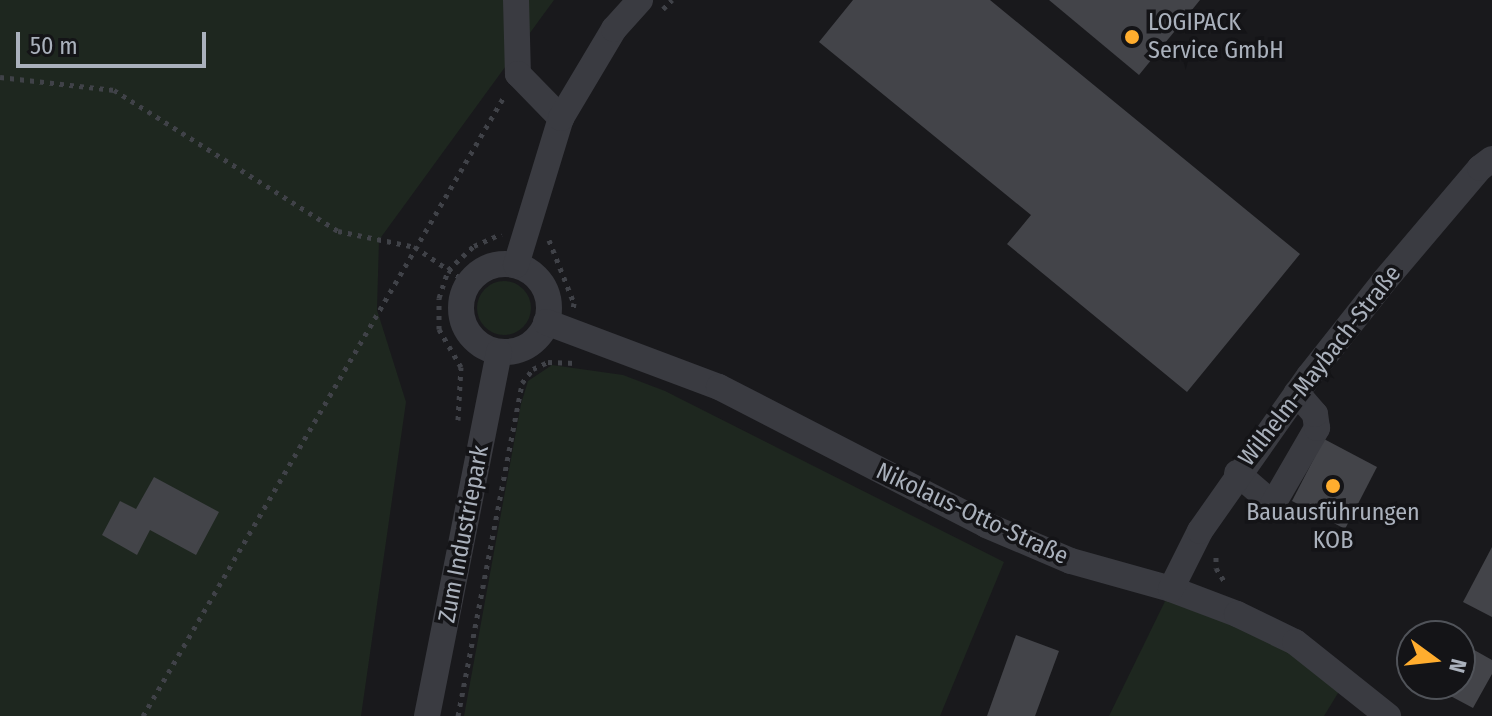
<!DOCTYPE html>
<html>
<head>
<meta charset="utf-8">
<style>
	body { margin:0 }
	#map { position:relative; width:1492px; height:716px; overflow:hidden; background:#19191c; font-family:"Fira Sans Condensed",sans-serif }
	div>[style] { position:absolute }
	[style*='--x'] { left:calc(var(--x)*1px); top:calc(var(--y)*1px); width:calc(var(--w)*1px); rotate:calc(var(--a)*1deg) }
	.green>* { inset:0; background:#1e271f }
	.round { border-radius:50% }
	.building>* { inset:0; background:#434449 }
	.path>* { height:5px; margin-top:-2.5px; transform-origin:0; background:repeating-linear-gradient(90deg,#404248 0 4px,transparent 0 10px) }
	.minor>* { height:26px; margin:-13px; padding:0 13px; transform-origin:13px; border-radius:13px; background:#3a3b41 }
	.minor>.ring { margin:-13px; padding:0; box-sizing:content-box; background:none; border:26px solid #3a3b41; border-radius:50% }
	.dots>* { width:22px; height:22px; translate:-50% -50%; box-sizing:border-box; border:4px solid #141417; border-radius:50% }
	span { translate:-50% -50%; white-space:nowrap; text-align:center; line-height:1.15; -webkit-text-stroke:7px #141417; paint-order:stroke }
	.poi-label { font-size:24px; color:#aab1bc }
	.left { translate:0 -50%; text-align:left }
	.street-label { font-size:24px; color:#aab1bc }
	.north { position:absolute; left:1396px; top:620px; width:80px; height:80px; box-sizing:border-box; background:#141417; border:2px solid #505359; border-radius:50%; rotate:105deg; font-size:22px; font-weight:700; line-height:32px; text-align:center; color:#aab1bc }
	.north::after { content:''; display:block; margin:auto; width:28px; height:36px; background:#ffad2e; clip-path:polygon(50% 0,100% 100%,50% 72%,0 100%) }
	.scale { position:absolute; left:16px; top:32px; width:190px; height:36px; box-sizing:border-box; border:4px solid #aab1bc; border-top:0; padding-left:10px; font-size:24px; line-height:28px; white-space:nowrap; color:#aab1bc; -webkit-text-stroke:6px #141417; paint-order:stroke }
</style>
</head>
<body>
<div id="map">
	<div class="green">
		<div style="clip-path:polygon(0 0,554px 0,379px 240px,377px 310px,406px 402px,361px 716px,0 716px)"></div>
		<div class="round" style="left:477px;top:281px;width:54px;height:54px"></div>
		<div style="clip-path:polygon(552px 365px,623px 375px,665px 391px,1004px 562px,940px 716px,464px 716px,521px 404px,528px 381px)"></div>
		<div style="clip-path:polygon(1171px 589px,1346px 680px,1324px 716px,1109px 716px)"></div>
	</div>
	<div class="building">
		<div style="clip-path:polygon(853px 0,990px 0,1300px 254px,1187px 392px,1007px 244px,1031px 215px,819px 42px)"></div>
		<div style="clip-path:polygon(1049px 0,1200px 0,1139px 75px)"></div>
		<div style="clip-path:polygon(1324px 439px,1377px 467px,1345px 529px,1292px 501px)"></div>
		<div style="clip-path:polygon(154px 477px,219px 512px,196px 555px,150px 530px,137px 555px,102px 535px,120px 501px,136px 509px)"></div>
		<div style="clip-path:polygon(1492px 547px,1492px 617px,1463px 602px)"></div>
		<div style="clip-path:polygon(1016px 635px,1059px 651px,1035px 716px,987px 716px)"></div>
		<div style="clip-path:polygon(1460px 642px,1492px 660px,1492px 674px,1473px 708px,1428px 684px,1460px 684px)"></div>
	</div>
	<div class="path">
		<div style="--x:663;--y:9;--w:13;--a:-45"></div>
		<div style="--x:0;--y:77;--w:115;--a:6.5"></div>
		<div style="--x:114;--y:90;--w:265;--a:32.2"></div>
		<div style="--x:338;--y:231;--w:79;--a:11.7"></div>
		<div style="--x:415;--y:247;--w:64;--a:34.2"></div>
		<div style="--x:549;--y:240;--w:68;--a:68.4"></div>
		<div style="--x:574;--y:303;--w:6;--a:99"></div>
		<div style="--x:458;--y:420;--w:53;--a:-86.8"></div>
		<div style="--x:461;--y:367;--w:44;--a:-120.1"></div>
		<div style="--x:439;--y:329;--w:31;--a:-90"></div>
		<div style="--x:439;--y:298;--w:29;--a:-72"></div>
		<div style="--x:448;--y:270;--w:35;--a:-43"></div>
		<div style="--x:474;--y:246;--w:30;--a:-24"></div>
		<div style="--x:1216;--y:557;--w:11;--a:90"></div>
		<div style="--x:1216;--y:568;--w:15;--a:58"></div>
		<div style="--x:143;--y:716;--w:719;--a:-59.76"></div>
		<div style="--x:458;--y:716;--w:339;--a:-79.1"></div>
		<div style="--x:522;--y:383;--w:18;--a:-52"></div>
		<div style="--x:533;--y:369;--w:17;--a:-25"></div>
		<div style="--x:548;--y:362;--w:29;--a:2"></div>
	</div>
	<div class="minor">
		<div style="--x:516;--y:0;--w:74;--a:88.5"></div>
		<div style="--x:518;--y:74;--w:62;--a:45.7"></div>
		<div class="ring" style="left:461px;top:264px;width:62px;height:62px"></div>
		<div style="--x:516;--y:265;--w:154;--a:-73"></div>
		<div style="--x:561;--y:118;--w:104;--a:-59.2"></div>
		<div style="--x:614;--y:29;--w:39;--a:-48"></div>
		<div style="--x:546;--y:322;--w:185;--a:20.6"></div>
		<div style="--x:719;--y:387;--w:301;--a:27.3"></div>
		<div style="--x:986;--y:525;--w:92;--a:23"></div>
		<div style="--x:1071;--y:561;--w:104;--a:15.6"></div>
		<div style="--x:1171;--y:589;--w:71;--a:20.7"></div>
		<div style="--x:1237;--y:614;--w:64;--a:25.8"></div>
		<div style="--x:1295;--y:642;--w:119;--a:38.5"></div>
		<div style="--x:1237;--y:473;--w:48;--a:40.7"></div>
		<div style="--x:1273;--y:504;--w:88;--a:-59.9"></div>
		<div style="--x:1317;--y:428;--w:14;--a:-98"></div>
		<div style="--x:1315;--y:414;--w:28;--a:-131"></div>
		<div style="--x:1171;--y:589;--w:65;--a:-63.4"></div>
		<div style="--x:1200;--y:531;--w:189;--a:-54.9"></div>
		<div style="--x:1309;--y:376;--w:122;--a:-51.6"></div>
		<div style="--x:1385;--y:280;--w:147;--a:-49.7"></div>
		<div style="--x:1480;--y:168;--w:15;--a:-37"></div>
		<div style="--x:427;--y:716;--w:371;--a:-78.8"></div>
	</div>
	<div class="dots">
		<div style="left:1132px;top:37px;background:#ffad2e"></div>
		<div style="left:1333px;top:486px;background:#ffad2e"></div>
	</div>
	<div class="poi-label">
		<span class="left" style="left:1148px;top:37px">LOGIPACK<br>Service GmbH</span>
		<span style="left:1333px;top:527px">Bauausführungen<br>KOB</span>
	</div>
	<div class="street-label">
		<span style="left:1320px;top:366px;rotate:-52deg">Wilhelm-Maybach-Straße</span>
		<span style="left:972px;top:514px;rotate:25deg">Nikolaus-Otto-Straße</span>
		<span style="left:464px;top:534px;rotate:-79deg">Zum Industriepark</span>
	</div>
	<div class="north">N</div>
	<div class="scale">50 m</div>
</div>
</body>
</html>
